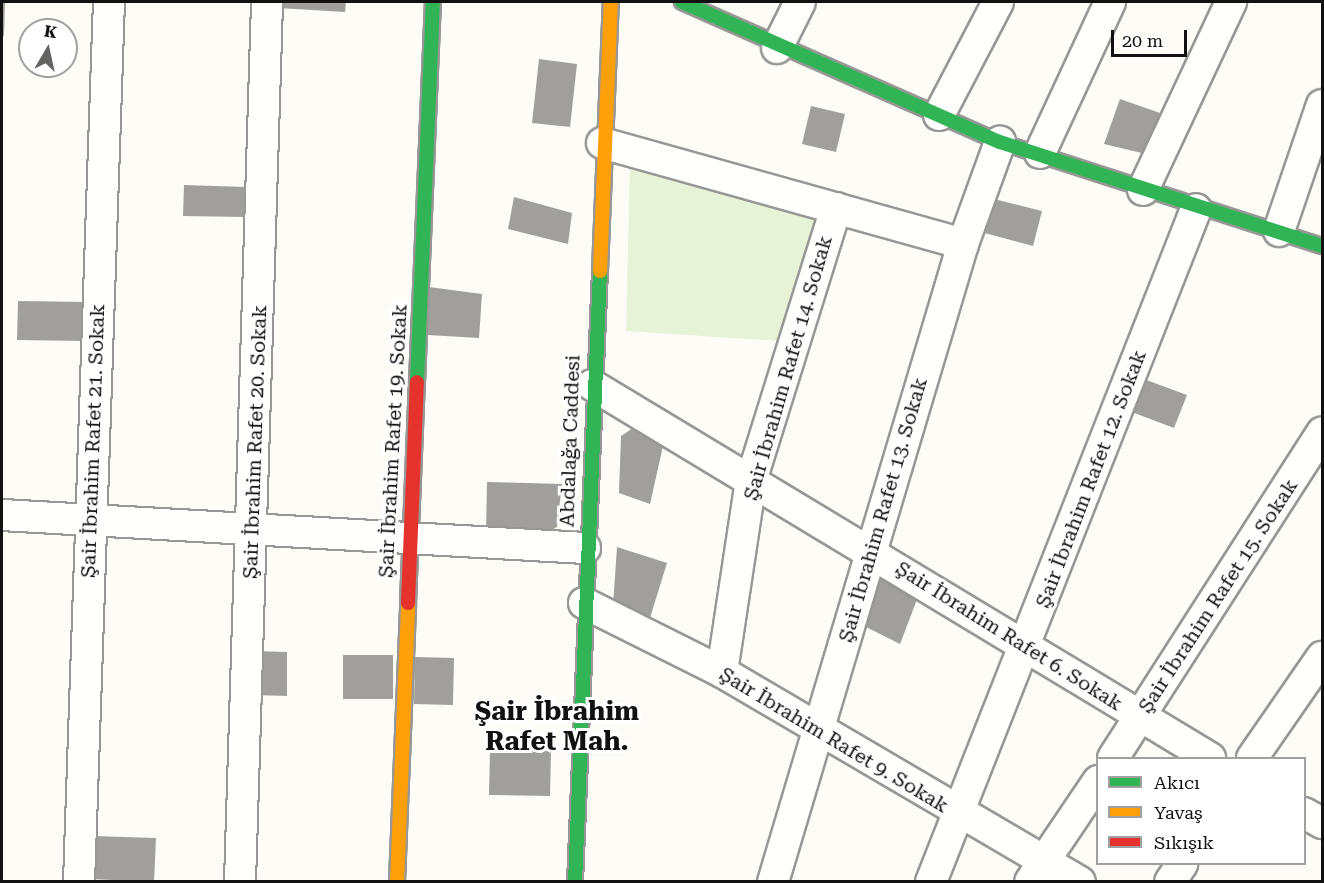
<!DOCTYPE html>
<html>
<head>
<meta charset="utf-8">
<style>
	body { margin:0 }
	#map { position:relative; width:1324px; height:883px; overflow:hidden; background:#fdfcf7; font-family:"Roboto Serif",serif }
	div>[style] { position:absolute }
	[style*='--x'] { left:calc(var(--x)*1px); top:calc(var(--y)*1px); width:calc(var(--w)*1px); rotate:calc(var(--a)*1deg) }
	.green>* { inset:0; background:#e7f3d7 }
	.building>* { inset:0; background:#a19f9c }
	.roads { filter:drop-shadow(2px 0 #979795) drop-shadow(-2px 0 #979795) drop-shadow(0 2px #979795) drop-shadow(0 -2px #979795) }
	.street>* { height:30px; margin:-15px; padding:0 15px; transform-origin:15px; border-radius:15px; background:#fffffe }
	.fast>* { height:14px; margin:-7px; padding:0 7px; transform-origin:7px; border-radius:7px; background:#30b455 }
	.slow>* { height:14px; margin:-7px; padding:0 7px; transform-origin:7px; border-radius:7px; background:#ff9f0a }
	.jam>* { height:14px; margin:-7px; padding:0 7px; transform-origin:7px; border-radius:7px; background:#e5322d }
	span { translate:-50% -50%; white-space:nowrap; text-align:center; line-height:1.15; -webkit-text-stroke:6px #fff; paint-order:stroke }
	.street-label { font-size:20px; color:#111 }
	.district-label { font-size:26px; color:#111; font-weight:700 }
	.frame { position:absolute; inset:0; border:3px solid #111; pointer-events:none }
	.legend { position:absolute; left:1096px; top:757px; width:210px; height:108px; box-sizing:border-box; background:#fff; border:2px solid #a0a0a0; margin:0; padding:8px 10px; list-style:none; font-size:18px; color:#111 }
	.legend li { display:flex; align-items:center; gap:12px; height:30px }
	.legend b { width:30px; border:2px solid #a0a0a0 }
	.north { position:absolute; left:18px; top:18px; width:60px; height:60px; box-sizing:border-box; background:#fff; border:2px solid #a0a0a0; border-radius:50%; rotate:9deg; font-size:16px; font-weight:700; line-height:24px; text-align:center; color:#111 }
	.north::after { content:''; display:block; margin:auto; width:21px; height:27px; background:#646362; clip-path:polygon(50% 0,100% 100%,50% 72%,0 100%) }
	.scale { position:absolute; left:1111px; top:30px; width:76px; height:27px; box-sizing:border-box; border:3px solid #111; border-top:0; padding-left:8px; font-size:18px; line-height:21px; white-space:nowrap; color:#111; -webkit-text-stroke:4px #fff; paint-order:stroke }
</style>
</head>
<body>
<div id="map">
	<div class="green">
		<div style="clip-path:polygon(630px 167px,820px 215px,780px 341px,626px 331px)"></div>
	</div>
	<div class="building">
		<div style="clip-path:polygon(2px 2px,5px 2px,4px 36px,2px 36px)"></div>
		<div style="clip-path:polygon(279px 2px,346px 2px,345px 12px,278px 8px)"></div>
		<div style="clip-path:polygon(539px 59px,577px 64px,570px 127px,532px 123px)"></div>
		<div style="clip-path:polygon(1120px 99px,1163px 114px,1146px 154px,1104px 144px)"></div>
		<div style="clip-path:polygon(811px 106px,845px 114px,836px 152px,802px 144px)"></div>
		<div style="clip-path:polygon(184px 185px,246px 187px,245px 217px,183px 216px)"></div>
		<div style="clip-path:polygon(514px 197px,572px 213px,568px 244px,508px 229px)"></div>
		<div style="clip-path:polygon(990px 198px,1042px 211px,1033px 246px,981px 232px)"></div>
		<div style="clip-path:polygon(429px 287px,482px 294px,479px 338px,428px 335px)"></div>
		<div style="clip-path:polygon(18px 301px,88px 302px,87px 341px,17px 340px)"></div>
		<div style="clip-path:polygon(1141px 378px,1187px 395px,1174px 428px,1129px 411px)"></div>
		<div style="clip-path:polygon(633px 428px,663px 446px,650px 504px,619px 493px,621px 436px)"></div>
		<div style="clip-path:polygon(487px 482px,562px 484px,557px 527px,543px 535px,486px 533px)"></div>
		<div style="clip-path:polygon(617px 547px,667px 563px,649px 621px,613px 606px)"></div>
		<div style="clip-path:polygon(875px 577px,918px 597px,900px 644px,860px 624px)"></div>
		<div style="clip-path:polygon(254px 651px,287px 652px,287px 696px,254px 695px)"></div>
		<div style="clip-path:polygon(343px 655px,393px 655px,393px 699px,343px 699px)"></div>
		<div style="clip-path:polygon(415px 657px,454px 658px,453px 705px,414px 704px)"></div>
		<div style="clip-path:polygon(490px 749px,551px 751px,550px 796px,489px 795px)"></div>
		<div style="clip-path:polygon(93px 836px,156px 838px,154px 882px,91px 879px)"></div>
	</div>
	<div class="roads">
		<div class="street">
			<div style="--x:777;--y:48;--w:51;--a:-63.4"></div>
			<div style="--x:939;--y:115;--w:127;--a:-62.4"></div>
			<div style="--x:602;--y:143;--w:375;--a:15.6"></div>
			<div style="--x:1040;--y:153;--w:166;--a:-65.1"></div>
			<div style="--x:1143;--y:190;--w:208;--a:-64.9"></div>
			<div style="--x:1279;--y:231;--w:133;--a:-71.2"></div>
			<div style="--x:592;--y:385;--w:722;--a:31.11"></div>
			<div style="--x:2;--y:515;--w:584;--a:3.24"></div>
			<div style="--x:584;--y:603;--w:154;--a:26.6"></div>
			<div style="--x:722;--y:672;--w:415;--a:30.4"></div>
			<div style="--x:722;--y:672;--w:193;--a:-81.4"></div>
			<div style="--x:751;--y:481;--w:286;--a:-72.7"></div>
			<div style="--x:1113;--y:758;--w:387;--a:-57.3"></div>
			<div style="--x:1252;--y:758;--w:123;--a:-55.3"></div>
			<div style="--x:1304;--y:813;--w:21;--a:29"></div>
			<div style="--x:79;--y:882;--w:881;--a:-88.05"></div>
			<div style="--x:240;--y:882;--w:880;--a:-88.24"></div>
			<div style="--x:773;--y:882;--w:666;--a:-73.42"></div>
			<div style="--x:963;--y:244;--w:109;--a:-70.1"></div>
			<div style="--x:931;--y:882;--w:723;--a:-68.51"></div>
			<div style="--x:1030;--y:882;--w:122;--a:-56"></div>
			<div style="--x:1170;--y:882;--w:22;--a:-56"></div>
		</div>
		<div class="fast">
			<div style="--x:682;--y:2;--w:347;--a:23.8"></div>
			<div style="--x:1000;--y:142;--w:338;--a:17.9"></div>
			<div style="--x:417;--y:382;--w:380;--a:-87.6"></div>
			<div style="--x:575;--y:882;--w:612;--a:-87.66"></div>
		</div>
		<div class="slow">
			<div style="--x:600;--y:271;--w:269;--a:-87.7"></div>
			<div style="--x:397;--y:882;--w:279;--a:-87.7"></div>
		</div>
		<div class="jam">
			<div style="--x:408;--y:603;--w:221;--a:-87.7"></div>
		</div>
	</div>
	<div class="street-label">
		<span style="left:788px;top:368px;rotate:-74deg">Şair İbrahim Rafet 14. Sokak</span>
		<span style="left:93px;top:441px;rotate:-88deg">Şair İbrahim Rafet 21. Sokak</span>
		<span style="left:393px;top:441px;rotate:-87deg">Şair İbrahim Rafet 19. Sokak</span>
		<span style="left:570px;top:441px;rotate:-88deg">Abdalağa Caddesi</span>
		<span style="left:255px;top:442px;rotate:-88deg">Şair İbrahim Rafet 20. Sokak</span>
		<span style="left:1091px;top:479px;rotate:-69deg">Şair İbrahim Rafet 12. Sokak</span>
		<span style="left:883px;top:510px;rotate:-74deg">Şair İbrahim Rafet 13. Sokak</span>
		<span style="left:1218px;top:596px;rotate:-57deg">Şair İbrahim Rafet 15. Sokak</span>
		<span style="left:1009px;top:636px;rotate:32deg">Şair İbrahim Rafet 6. Sokak</span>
		<span style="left:834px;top:740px;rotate:31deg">Şair İbrahim Rafet 9. Sokak</span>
	</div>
	<div class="district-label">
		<span style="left:557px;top:727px">Şair İbrahim<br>Rafet Mah.</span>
	</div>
	<div class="frame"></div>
	<ul class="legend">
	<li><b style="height:8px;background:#30b455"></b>Akıcı</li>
	<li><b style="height:8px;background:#ff9f0a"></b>Yavaş</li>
	<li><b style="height:8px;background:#e5322d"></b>Sıkışık</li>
	</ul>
	<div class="north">K</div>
	<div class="scale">20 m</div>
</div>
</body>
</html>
